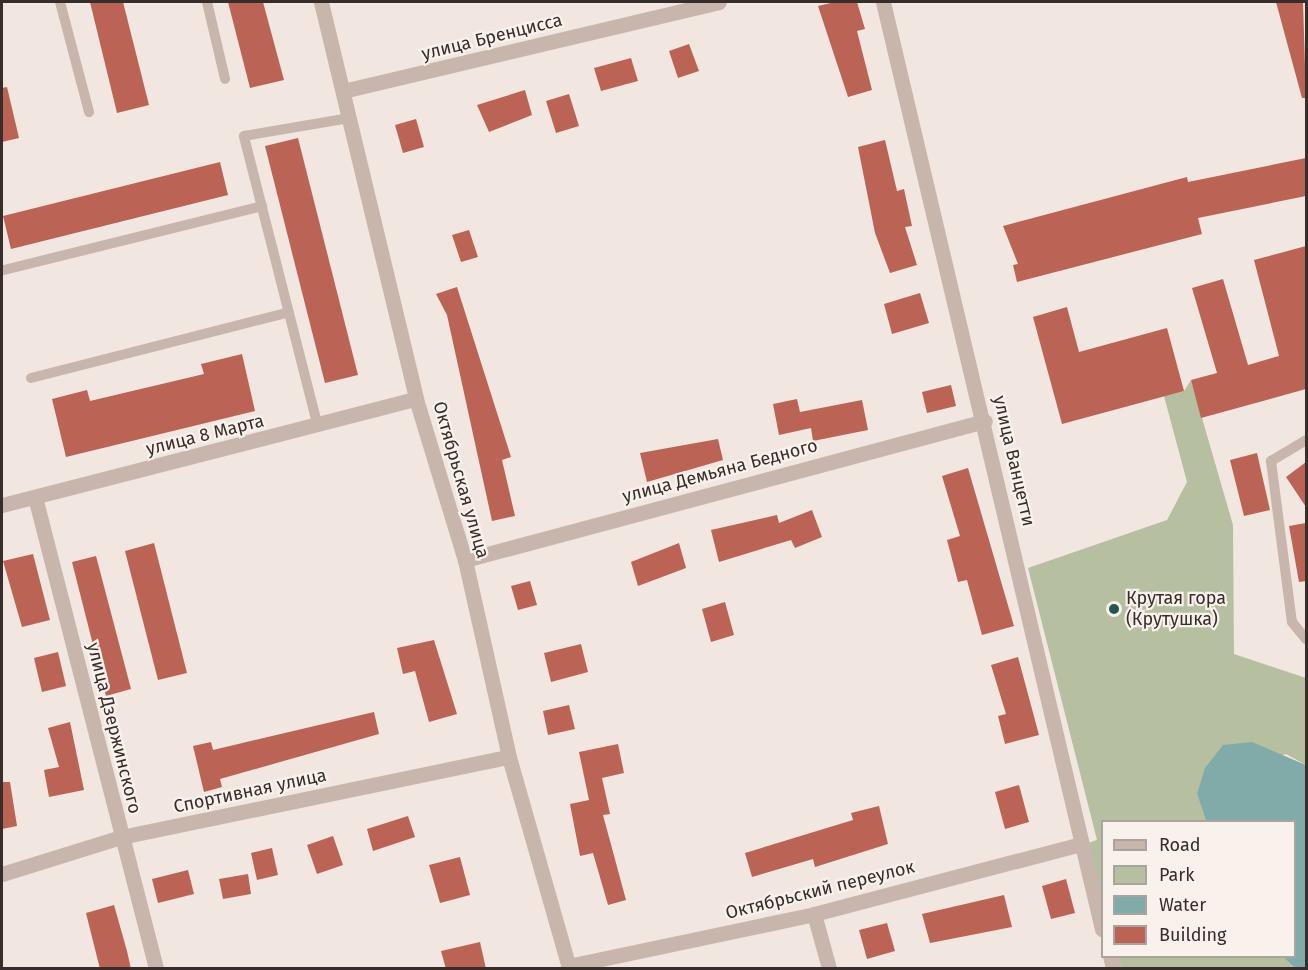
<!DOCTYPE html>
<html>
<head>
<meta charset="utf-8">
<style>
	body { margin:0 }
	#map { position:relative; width:1308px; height:970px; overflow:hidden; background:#f1e7e0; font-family:"Fira Sans",sans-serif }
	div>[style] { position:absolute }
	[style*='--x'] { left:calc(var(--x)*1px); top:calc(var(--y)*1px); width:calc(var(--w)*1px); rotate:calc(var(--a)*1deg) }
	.green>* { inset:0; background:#b7bfa1 }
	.water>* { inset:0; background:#81aba9 }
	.building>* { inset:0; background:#bb6354 }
	.service>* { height:10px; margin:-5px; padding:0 5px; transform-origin:5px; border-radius:5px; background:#c8b6ac }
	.minor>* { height:15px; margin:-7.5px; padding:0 7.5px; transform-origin:7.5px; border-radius:7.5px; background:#c8b6ac }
	.dots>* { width:16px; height:16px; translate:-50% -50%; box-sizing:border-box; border:3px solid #f9f1ec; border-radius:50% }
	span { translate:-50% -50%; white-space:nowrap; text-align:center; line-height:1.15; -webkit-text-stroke:4.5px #f9f1ec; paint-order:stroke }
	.street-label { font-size:18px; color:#372d2a }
	.poi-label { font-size:18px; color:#372d2a }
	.left { translate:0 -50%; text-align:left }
	.frame { position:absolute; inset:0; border:3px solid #372d2a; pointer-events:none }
	.legend { position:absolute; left:1101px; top:820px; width:195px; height:138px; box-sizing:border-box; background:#f9f1ec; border:2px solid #aba39e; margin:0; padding:8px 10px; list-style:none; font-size:18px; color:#372d2a }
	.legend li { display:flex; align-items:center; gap:12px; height:30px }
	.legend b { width:30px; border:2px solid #aba39e }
</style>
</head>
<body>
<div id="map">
	<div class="green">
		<div style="clip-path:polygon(1191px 380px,1233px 525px,1234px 654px,1306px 678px,1306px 765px,1286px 754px,1197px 794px,1206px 821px,1102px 822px,1102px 898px,1088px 843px,1097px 840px,1028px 568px,1167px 520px,1187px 482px,1164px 396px,1184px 391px)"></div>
		<div style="clip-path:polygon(1118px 957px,1283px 957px,1295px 968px,1121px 968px)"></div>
	</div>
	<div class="water">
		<div style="clip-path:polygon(1252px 742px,1306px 765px,1306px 968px,1295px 968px,1283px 957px,1294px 956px,1294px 822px,1206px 821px,1197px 794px,1205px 768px,1223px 745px)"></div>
	</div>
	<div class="building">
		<div style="clip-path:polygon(90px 2px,123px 2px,149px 105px,117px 113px)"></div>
		<div style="clip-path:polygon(228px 2px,263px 2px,284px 80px,250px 88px)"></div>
		<div style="clip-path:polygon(835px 2px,857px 2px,865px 29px,857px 31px,872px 90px,848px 97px,818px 6px)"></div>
		<div style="clip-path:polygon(1276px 2px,1303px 2px,1306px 98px,1302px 98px)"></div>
		<div style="clip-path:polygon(689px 44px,699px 71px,678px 78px,669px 51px)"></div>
		<div style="clip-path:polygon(631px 58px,638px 81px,601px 91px,594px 68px)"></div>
		<div style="clip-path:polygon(7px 87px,19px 138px,2px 142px,2px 88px)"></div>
		<div style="clip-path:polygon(525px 90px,532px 115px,489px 132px,477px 105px)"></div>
		<div style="clip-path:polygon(569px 94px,579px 126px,556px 133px,546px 101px)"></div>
		<div style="clip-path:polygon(416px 119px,424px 147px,403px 153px,395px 125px)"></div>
		<div style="clip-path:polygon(298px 138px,358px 375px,325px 383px,265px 146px)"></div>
		<div style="clip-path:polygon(885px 140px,897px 191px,904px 189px,912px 226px,905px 227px,917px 265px,890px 273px,875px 233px,858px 147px)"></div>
		<div style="clip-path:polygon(1306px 158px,1306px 196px,1198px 218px,1202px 234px,1017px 282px,1013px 265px,1018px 264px,1003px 226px,1187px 177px,1188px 182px)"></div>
		<div style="clip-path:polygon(220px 162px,228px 195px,11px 249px,3px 216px)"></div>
		<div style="clip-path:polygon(469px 230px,478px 257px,461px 262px,452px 235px)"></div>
		<div style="clip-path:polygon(1306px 246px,1306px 389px,1201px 418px,1191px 380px,1217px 373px,1192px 288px,1223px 279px,1248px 365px,1279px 356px,1254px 260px)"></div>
		<div style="clip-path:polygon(457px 287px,511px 457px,502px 460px,515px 516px,492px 521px,447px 315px,436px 294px)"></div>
		<div style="clip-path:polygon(920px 293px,929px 323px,892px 334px,884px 304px)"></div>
		<div style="clip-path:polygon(1067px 307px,1079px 352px,1167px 328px,1184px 391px,1062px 424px,1033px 317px)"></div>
		<div style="clip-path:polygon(242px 354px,255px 411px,66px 457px,52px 399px,87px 390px,90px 401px,204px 374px,201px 364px)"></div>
		<div style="clip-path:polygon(951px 385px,956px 406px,927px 413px,922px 392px)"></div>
		<div style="clip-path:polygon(797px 399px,800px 412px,862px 400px,868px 430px,813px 441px,811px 428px,779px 435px,773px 404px)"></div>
		<div style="clip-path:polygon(718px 439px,723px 460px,647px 482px,640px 453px)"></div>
		<div style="clip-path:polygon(1257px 453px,1270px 510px,1244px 516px,1230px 460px)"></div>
		<div style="clip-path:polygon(1306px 462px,1306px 507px,1286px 477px)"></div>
		<div style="clip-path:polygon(968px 468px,1014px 626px,982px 635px,967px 580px,958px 582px,947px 540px,960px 536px,942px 476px)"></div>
		<div style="clip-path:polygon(812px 510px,822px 537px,795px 548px,791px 540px,719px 562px,711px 530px,777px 515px,779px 523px)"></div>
		<div style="clip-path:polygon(1306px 523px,1306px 581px,1299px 582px,1289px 526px)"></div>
		<div style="clip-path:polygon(154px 543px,187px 673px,158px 680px,125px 551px)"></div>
		<div style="clip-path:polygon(679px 543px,686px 568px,638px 586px,631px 562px)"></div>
		<div style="clip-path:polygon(33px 554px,50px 620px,22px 627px,3px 561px)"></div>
		<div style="clip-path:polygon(96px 556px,131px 689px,106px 696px,72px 562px)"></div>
		<div style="clip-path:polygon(530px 581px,537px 605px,518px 610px,511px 586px)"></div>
		<div style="clip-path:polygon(725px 602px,734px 635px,711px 642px,702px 609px)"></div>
		<div style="clip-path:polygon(434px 640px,457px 714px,429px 722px,415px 671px,403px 674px,397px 648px)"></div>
		<div style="clip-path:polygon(581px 644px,588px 672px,551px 682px,544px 653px)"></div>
		<div style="clip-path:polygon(58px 652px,66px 686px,42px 692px,34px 658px)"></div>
		<div style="clip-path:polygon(1018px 657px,1039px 735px,1005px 744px,998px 716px,1006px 714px,991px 665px)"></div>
		<div style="clip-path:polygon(569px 705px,575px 729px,548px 735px,543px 711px)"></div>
		<div style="clip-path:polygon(374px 712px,379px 734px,220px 779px,222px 787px,204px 792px,193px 746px,211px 742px,213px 750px)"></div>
		<div style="clip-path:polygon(70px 722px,84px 790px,49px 797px,44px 770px,59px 767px,48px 728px)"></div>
		<div style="clip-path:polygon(618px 744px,624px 773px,602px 778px,610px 814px,603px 815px,626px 900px,608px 905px,593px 853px,580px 856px,570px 804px,589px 800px,579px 752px)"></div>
		<div style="clip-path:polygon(2px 782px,10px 782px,17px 826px,2px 829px)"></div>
		<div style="clip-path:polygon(1019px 785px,1029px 822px,1005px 829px,995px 792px)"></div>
		<div style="clip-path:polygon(879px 806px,888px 844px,815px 867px,813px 859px,752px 877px,745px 853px,853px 820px,851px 813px)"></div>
		<div style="clip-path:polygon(408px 816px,415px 837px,373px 851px,367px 829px)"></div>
		<div style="clip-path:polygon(333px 836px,343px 865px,317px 874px,307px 845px)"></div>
		<div style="clip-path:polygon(272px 848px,278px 875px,257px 880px,251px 853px)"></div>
		<div style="clip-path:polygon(460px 857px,470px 895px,440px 903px,429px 865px)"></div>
		<div style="clip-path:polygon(188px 870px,194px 894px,158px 903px,152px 879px)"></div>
		<div style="clip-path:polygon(248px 874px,251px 894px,223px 899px,219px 879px)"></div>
		<div style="clip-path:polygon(1066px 879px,1075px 913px,1051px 919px,1042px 886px)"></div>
		<div style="clip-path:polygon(1004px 895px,1012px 927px,930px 943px,922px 914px)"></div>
		<div style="clip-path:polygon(114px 905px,127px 951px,131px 969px,100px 969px,86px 913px)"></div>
		<div style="clip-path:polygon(887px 923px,895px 951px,867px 959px,859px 930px)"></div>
		<div style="clip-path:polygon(480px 942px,486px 969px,446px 969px,441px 951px)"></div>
	</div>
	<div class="service">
		<div style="--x:60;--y:2;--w:114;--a:75.2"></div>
		<div style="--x:207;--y:2;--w:79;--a:76.8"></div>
		<div style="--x:4;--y:270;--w:266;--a:-13.9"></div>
		<div style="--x:31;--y:378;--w:266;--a:-14.3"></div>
		<div style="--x:318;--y:427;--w:300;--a:-104.3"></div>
		<div style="--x:244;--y:136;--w:107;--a:-9.7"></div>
		<div style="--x:1306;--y:440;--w:41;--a:149"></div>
		<div style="--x:1271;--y:461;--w:162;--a:82.6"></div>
		<div style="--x:1292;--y:622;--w:22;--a:51"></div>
	</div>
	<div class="minor">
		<div style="--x:321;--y:2;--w:408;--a:76.5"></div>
		<div style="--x:416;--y:399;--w:168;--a:73.1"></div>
		<div style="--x:465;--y:560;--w:202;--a:77.4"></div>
		<div style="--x:509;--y:757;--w:219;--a:74.1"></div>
		<div style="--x:883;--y:2;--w:953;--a:76.71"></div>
		<div style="--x:343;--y:91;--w:386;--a:-13.3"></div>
		<div style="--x:35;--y:497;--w:486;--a:75.6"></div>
		<div style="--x:2;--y:505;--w:427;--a:-14.4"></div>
		<div style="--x:465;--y:560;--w:538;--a:-14.97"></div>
		<div style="--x:2;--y:874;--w:125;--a:-17.3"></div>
		<div style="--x:121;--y:837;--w:396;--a:-11.7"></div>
		<div style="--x:814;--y:914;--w:56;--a:74.5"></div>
		<div style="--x:1110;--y:956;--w:12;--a:76"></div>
		<div style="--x:568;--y:966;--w:251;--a:-11.9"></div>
		<div style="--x:814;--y:914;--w:275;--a:-14.7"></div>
	</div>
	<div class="dots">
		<div style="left:1114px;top:609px;background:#245553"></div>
	</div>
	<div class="street-label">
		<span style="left:492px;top:37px;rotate:-14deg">улица Бренцисса</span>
		<span style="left:205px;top:435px;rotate:-14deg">улица 8 Марта</span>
		<span style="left:1014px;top:461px;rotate:77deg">улица Ванцетти</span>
		<span style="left:720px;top:471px;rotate:-15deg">улица Демьяна Бедного</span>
		<span style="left:461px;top:480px;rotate:74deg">Октябрьская улица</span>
		<span style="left:114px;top:728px;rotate:76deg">улица Дзержинского</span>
		<span style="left:250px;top:791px;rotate:-12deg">Спортивная улица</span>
		<span style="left:820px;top:890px;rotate:-14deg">Октябрьский переулок</span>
	</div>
	<div class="poi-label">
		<span class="left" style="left:1126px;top:609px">Крутая гора<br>(Крутушка)</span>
	</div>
	<div class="frame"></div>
	<ul class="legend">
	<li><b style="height:8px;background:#c8b6ac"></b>Road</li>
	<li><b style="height:16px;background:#b7bfa1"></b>Park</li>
	<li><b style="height:16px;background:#81aba9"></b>Water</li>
	<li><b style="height:16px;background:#bb6354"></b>Building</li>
	</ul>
</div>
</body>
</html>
